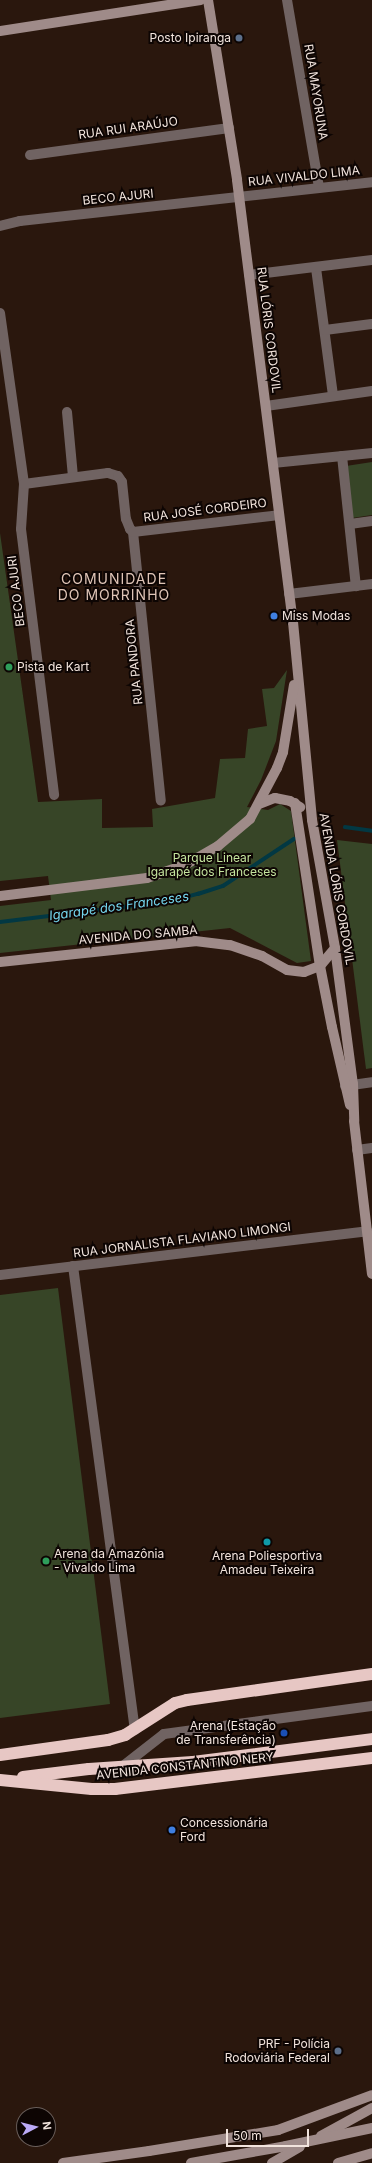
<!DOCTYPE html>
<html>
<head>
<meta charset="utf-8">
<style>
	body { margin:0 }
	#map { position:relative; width:372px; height:2163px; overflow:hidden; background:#2a170d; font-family:Inter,sans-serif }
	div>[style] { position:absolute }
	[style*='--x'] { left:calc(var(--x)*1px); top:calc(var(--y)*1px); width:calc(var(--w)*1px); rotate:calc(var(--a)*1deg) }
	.green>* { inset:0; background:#374527 }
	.stream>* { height:3.5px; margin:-1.75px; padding:0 1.75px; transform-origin:1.75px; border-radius:1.75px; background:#023843 }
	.street>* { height:10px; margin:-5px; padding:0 5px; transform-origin:5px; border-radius:5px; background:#706362 }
	.secondary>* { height:10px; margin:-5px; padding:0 5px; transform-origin:5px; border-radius:5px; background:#9f8b89 }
	.highway>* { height:12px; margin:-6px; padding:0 6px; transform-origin:6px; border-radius:6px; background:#e7c7c4 }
	.dots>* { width:11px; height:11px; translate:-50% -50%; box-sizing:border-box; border:2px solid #0d0503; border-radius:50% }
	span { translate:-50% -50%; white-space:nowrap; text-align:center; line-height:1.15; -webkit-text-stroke:4px #0d0503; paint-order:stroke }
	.poi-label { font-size:12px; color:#f2e4dd }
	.right { translate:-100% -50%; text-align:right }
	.left { translate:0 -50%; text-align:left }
	.street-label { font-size:12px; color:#f2e4dd }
	.park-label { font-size:12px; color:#c4e49e }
	.water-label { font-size:13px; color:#75d7ef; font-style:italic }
	.quarter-label { font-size:14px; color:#dfc4b6; letter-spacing:1px }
	.north { position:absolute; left:16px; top:2107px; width:40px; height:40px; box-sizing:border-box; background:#0d0503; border:1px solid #695e5a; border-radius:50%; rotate:83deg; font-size:11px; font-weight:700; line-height:16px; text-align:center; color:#f2e4dd }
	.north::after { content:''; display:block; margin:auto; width:14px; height:18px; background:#bbaaf6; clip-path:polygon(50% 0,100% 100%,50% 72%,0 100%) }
	.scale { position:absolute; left:226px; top:2129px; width:83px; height:18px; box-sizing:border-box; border:2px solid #f2e4dd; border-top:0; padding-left:5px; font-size:12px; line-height:14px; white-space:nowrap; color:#f2e4dd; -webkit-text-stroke:3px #0d0503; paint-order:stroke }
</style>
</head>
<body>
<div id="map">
	<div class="green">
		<div style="clip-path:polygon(372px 462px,372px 515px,352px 518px,346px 466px)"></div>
		<div style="clip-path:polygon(0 533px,38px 802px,102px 799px,102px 828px,153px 827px,152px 809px,215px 798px,220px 759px,245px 758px,248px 729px,267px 726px,262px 689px,274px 688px,287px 670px,276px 741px,261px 780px,247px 807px,268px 810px,280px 804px,291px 811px,311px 961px,297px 963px,230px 928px,0 953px,0 906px,51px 900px,48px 876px,0 881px)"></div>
		<div style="clip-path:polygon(337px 840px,372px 844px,372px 1068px,366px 1069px)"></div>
		<div style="clip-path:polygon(58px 1288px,110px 1704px,0 1718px,0 1295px)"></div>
	</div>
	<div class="stream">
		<div style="--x:345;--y:827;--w:27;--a:8"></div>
		<div style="--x:0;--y:922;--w:172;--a:-7"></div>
		<div style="--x:171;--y:901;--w:28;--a:-15"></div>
		<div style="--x:198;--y:894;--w:26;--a:-18"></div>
		<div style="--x:223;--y:886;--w:85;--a:-33.5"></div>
	</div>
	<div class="street">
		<div style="--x:287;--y:0;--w:190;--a:80.3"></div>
		<div style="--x:30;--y:155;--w:201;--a:-7.7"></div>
		<div style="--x:0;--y:226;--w:21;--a:-14"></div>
		<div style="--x:20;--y:221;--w:354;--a:-6.3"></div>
		<div style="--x:316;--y:268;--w:129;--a:82.4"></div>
		<div style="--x:249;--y:275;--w:124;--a:-7"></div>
		<div style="--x:0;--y:313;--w:173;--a:82"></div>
		<div style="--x:24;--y:484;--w:45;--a:93.8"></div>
		<div style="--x:21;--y:529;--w:268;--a:82.9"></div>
		<div style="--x:325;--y:330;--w:47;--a:-7.3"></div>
		<div style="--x:266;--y:406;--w:107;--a:-8.1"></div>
		<div style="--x:67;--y:412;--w:65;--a:84.7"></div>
		<div style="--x:342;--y:456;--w:131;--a:83.9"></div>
		<div style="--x:273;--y:463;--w:100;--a:-5.8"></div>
		<div style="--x:24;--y:484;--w:85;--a:-7.5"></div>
		<div style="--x:108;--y:473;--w:10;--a:17"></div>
		<div style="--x:118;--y:476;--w:7;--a:56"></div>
		<div style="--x:122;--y:482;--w:37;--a:84"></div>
		<div style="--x:126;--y:519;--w:11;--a:68"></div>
		<div style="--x:130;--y:529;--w:4;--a:45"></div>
		<div style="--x:133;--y:532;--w:270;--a:84.1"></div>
		<div style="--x:350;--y:524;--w:22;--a:-8"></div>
		<div style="--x:133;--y:532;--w:147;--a:-6.6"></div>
		<div style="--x:289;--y:594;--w:84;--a:-6.9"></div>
		<div style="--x:345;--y:1086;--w:27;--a:-8"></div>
		<div style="--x:357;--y:1150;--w:15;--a:-8"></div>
		<div style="--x:73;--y:1266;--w:468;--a:82.4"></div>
		<div style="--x:0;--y:1275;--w:370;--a:-6.8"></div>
		<div style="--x:123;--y:1766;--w:52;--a:-38"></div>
		<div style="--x:164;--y:1734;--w:210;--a:-7.7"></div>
	</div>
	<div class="secondary">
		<div style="--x:208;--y:0;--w:182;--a:80.8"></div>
		<div style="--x:237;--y:180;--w:446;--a:82.8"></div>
		<div style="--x:293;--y:622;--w:199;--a:84.5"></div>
		<div style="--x:312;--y:820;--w:130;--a:79.8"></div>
		<div style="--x:335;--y:948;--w:137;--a:82.5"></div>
		<div style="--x:353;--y:1084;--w:37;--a:88"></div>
		<div style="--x:354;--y:1121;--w:154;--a:83.3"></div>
		<div style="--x:0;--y:31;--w:203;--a:-8.8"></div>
		<div style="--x:295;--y:803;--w:165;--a:81.3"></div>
		<div style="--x:320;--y:966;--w:62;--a:78.9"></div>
		<div style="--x:332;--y:1027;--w:80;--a:77"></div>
		<div style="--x:259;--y:804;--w:17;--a:-21"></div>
		<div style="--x:275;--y:798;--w:15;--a:11"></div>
		<div style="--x:290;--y:801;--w:12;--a:31"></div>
		<div style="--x:0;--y:896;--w:148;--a:-7"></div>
		<div style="--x:147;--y:878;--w:40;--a:-18.9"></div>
		<div style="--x:185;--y:865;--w:38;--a:-30"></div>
		<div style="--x:218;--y:846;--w:42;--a:-40.2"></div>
		<div style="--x:250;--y:819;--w:58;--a:-62.1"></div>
		<div style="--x:277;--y:768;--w:17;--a:-69"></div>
		<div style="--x:283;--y:752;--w:68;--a:-80.7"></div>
		<div style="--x:0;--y:962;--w:196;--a:-6.1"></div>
		<div style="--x:195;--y:941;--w:35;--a:7"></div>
		<div style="--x:230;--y:945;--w:34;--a:19"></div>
		<div style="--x:262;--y:956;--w:29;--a:29"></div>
		<div style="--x:287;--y:970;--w:17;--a:7"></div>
		<div style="--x:304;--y:972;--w:17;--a:-21"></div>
		<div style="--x:320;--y:966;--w:23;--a:-50"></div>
		<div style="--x:321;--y:2136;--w:58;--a:-28.8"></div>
		<div style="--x:63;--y:2163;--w:87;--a:-7.9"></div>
		<div style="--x:149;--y:2151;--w:131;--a:-9.2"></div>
		<div style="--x:278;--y:2130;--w:100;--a:-20.4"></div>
		<div style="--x:191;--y:2163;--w:97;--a:-10.1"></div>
		<div style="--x:286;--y:2146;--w:88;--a:-11.8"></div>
		<div style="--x:272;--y:2163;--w:32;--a:-30"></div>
		<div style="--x:338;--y:2163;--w:35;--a:-16"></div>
	</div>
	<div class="highway">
		<div style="--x:0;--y:1755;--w:109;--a:-7.9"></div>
		<div style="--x:108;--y:1740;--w:18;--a:-16"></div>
		<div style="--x:125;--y:1735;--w:59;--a:-32.6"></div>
		<div style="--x:175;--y:1703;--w:12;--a:-14"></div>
		<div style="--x:187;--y:1700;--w:187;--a:-8"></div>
		<div style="--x:23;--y:1777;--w:66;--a:-6.9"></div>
		<div style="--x:89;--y:1769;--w:104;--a:-3.9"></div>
		<div style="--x:193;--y:1762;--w:180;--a:-7.3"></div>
		<div style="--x:0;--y:1780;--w:92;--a:5.6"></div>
		<div style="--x:92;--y:1789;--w:23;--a:0"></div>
		<div style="--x:115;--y:1789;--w:259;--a:-6.9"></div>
	</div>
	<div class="dots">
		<div style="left:239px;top:38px;background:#5c6f8a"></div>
		<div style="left:274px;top:616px;background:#3f7fe0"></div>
		<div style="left:9px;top:667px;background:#2e9e5b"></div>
		<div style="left:267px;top:1542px;background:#0f9aa8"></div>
		<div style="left:46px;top:1561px;background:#2e9e5b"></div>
		<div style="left:284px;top:1733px;background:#1a4fb4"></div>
		<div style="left:172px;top:1830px;background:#3f7fe0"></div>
		<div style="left:338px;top:2051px;background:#5c6f8a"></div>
	</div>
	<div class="poi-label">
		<span class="right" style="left:231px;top:38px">Posto Ipiranga</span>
		<span class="left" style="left:282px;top:616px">Miss Modas</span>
		<span class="left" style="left:17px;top:667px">Pista de Kart</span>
		<span class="left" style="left:54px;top:1561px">Arena da Amazônia<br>- Vivaldo Lima</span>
		<span style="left:267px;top:1563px">Arena Poliesportiva<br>Amadeu Teixeira</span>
		<span class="right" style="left:276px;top:1733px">Arena (Estação<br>de Transferência)</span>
		<span class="left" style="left:180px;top:1830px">Concessionária<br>Ford</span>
		<span class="right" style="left:330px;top:2051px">PRF - Polícia<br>Rodoviária Federal</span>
	</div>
	<div class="street-label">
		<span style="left:316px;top:92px;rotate:81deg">RUA MAYORUNA</span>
		<span style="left:128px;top:128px;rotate:-8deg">RUA RUI ARAÚJO</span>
		<span style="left:304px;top:176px;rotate:-6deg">RUA VIVALDO LIMA</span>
		<span style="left:118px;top:197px;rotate:-6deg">BECO AJURI</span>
		<span style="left:269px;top:330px;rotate:83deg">RUA LÓRIS CORDOVIL</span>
		<span style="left:205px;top:510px;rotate:-7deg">RUA JOSÉ CORDEIRO</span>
		<span style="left:16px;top:591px;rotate:-97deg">BECO AJURI</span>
		<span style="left:134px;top:662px;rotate:-96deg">RUA PANDORA</span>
		<span style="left:337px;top:889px;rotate:80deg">AVENIDA LÓRIS CORDOVIL</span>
		<span style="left:138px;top:935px;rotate:-5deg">AVENIDA DO SAMBA</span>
		<span style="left:182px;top:1240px;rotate:-7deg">RUA JORNALISTA FLAVIANO LIMONGI</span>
		<span style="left:185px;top:1766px;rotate:-6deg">AVENIDA CONSTANTINO NERY</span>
	</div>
	<div class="park-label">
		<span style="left:212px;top:865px">Parque Linear<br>Igarapé dos Franceses</span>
	</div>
	<div class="water-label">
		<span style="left:119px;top:906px;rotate:-8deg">Igarapé dos Franceses</span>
	</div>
	<div class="quarter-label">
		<span style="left:114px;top:587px">COMUNIDADE<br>DO MORRINHO</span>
	</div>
	<div class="north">N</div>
	<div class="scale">50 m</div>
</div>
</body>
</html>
